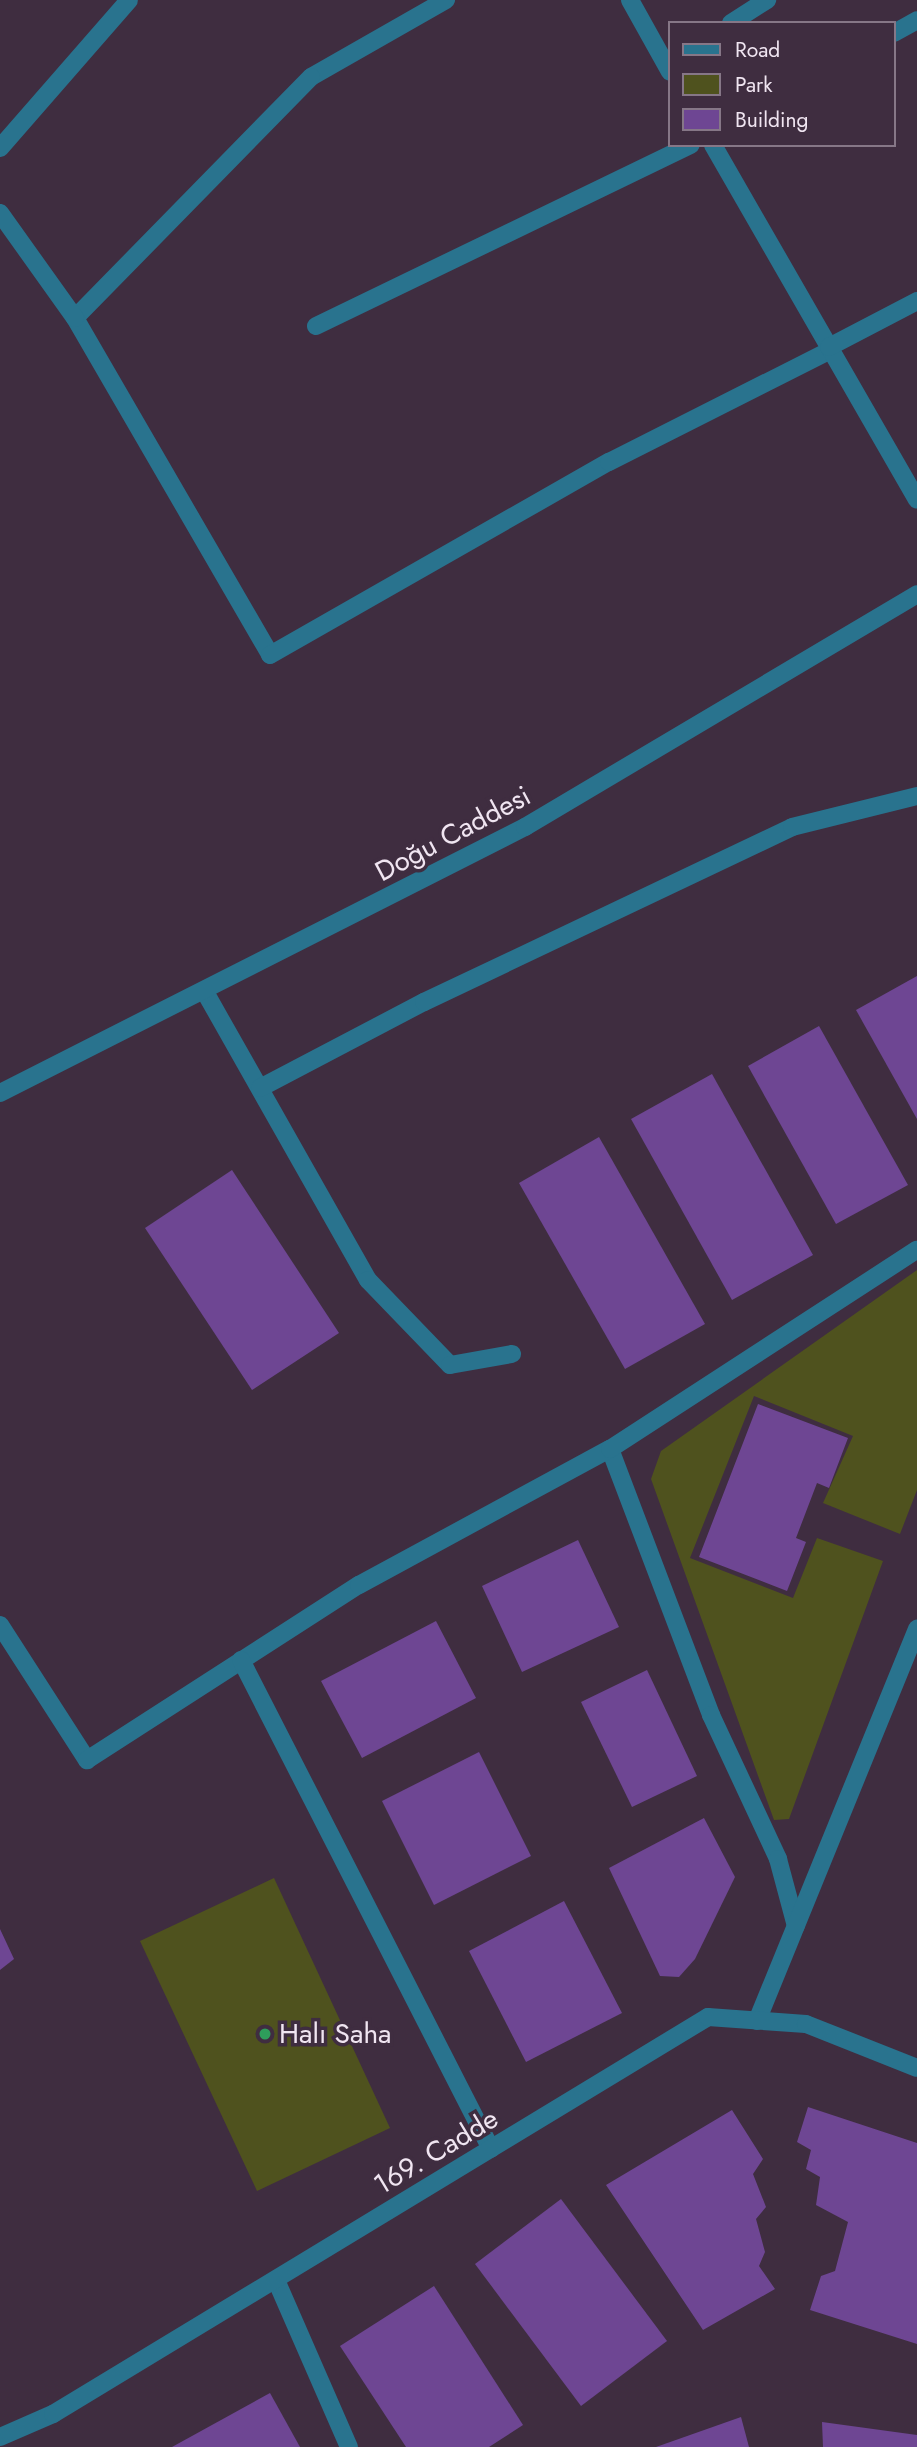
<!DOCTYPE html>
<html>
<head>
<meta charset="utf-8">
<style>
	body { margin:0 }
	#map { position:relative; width:917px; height:2447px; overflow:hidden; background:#3f2d40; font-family:Jost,sans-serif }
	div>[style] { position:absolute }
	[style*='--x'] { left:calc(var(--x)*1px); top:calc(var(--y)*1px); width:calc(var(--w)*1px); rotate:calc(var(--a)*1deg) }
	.green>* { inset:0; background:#4f521e }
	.building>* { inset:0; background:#6e4693 }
	.minor>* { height:18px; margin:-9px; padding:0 9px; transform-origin:9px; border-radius:9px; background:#29738e }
	.tertiary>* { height:18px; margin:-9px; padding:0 9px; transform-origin:9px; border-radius:9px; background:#29738e }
	.dots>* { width:19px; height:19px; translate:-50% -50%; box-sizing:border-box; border:4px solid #3f2d40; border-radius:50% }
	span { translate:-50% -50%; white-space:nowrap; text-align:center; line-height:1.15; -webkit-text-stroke:7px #3f2d40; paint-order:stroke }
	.street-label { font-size:28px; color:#f0e5f1 }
	.poi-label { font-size:28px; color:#f0e5f1 }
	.left { translate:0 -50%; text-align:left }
	.legend { position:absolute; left:668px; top:21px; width:228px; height:126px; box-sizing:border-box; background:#3f2d40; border:2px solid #867787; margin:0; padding:9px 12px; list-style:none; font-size:21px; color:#f0e5f1 }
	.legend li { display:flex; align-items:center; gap:14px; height:35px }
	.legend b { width:35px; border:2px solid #867787 }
</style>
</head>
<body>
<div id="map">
	<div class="green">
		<div style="clip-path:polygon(917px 1270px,917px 1490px,900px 1534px,823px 1503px,853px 1436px,754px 1396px,690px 1558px,793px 1598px,817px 1538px,883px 1561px,789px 1819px,774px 1820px,651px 1479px,661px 1451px)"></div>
		<div style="clip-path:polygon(274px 1878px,390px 2128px,257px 2191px,140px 1941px)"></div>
	</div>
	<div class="building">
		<div style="clip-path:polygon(917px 976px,917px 1119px,856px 1010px)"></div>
		<div style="clip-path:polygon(819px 1026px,908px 1185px,836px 1224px,748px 1066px)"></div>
		<div style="clip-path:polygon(712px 1074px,813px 1255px,732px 1300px,631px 1119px)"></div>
		<div style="clip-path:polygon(599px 1137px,705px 1324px,625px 1369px,519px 1183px)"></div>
		<div style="clip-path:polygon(232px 1170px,339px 1333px,252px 1390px,145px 1228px)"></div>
		<div style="clip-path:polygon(758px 1404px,848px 1438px,829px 1488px,817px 1483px,796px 1538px,806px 1542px,787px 1591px,699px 1557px)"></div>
		<div style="clip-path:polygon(578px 1540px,619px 1627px,522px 1672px,482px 1586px)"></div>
		<div style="clip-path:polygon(436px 1621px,476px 1698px,362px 1758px,321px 1681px)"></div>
		<div style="clip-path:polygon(647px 1670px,697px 1776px,632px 1807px,581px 1702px)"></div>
		<div style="clip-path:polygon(479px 1752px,531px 1856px,434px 1905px,382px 1801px)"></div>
		<div style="clip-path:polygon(704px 1818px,735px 1877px,695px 1959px,679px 1977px,660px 1976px,609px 1868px)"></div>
		<div style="clip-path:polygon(564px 1901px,622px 2013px,526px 2062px,469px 1951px)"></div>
		<div style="clip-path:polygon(0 1929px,14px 1959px,0 1970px)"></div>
		<div style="clip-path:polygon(808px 2107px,917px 2143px,917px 2344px,810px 2310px,821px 2276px,835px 2271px,848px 2222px,816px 2205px,820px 2177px,806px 2169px,811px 2150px,797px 2142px)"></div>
		<div style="clip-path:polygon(732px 2110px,763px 2159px,753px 2174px,766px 2207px,756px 2219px,765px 2252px,759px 2266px,775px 2289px,703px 2330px,606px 2185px)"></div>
		<div style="clip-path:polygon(561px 2199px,667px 2341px,581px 2406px,475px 2264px)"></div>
		<div style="clip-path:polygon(434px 2286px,523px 2425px,489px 2447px,406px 2447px,340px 2346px)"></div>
		<div style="clip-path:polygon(270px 2393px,300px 2447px,172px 2447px)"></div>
		<div style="clip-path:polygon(741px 2417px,749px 2447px,656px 2447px)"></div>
		<div style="clip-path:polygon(822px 2422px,917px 2435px,917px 2447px,823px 2447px)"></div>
	</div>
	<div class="minor">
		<div style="--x:446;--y:0;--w:155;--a:150.3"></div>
		<div style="--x:311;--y:77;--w:337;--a:134.4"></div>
		<div style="--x:75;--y:318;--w:389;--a:59.9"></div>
		<div style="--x:270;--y:655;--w:390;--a:-29.7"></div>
		<div style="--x:609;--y:462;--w:249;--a:-26.8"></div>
		<div style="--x:630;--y:0;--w:82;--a:60.9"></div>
		<div style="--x:731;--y:23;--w:43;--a:-32.6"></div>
		<div style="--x:894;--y:33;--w:26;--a:-29"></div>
		<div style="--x:713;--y:145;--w:409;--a:60.1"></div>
		<div style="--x:0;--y:148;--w:196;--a:-48.9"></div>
		<div style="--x:0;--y:213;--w:129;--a:54.5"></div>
		<div style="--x:316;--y:326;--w:416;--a:-25.8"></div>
		<div style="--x:829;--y:347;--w:99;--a:-27.6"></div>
		<div style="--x:205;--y:992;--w:331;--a:60.5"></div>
		<div style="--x:368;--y:1280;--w:118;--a:46"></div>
		<div style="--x:450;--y:1365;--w:63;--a:-10.1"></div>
		<div style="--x:260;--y:1088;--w:185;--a:-27.7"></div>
		<div style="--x:424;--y:1002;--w:407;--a:-25.4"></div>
		<div style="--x:792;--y:827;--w:129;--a:-13.9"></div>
		<div style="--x:610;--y:1449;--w:285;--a:69.2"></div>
		<div style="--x:711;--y:1715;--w:159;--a:65"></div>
		<div style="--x:778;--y:1859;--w:69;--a:75"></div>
		<div style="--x:0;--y:1625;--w:161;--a:57.2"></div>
		<div style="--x:87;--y:1760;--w:323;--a:-32.8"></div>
		<div style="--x:359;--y:1585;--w:285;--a:-28.5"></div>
		<div style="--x:610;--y:1449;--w:366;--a:-33"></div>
		<div style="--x:241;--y:1660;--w:549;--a:62.92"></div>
		<div style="--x:757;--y:2021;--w:424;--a:-67.8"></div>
		<div style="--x:276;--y:2280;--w:182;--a:66.4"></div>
		<div style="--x:0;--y:2437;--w:58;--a:-23.5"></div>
		<div style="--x:53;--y:2414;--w:766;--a:-31.22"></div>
		<div style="--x:708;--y:2017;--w:98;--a:4.1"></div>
		<div style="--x:806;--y:2024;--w:119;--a:21.6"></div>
	</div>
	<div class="tertiary">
		<div style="--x:0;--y:1093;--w:589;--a:-26.87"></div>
		<div style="--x:525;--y:827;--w:456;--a:-30.7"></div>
	</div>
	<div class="dots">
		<div style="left:265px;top:2034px;background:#2e9e5b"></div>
	</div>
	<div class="street-label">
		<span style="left:453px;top:834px;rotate:-28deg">Doğu Caddesi</span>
		<span style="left:436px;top:2152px;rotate:-31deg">169. Cadde</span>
	</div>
	<div class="poi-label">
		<span class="left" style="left:279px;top:2034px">Halı Saha</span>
	</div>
	<ul class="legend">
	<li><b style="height:9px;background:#29738e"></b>Road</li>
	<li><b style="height:19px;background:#4f521e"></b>Park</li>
	<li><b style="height:19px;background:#6e4693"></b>Building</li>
	</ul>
</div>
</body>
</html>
